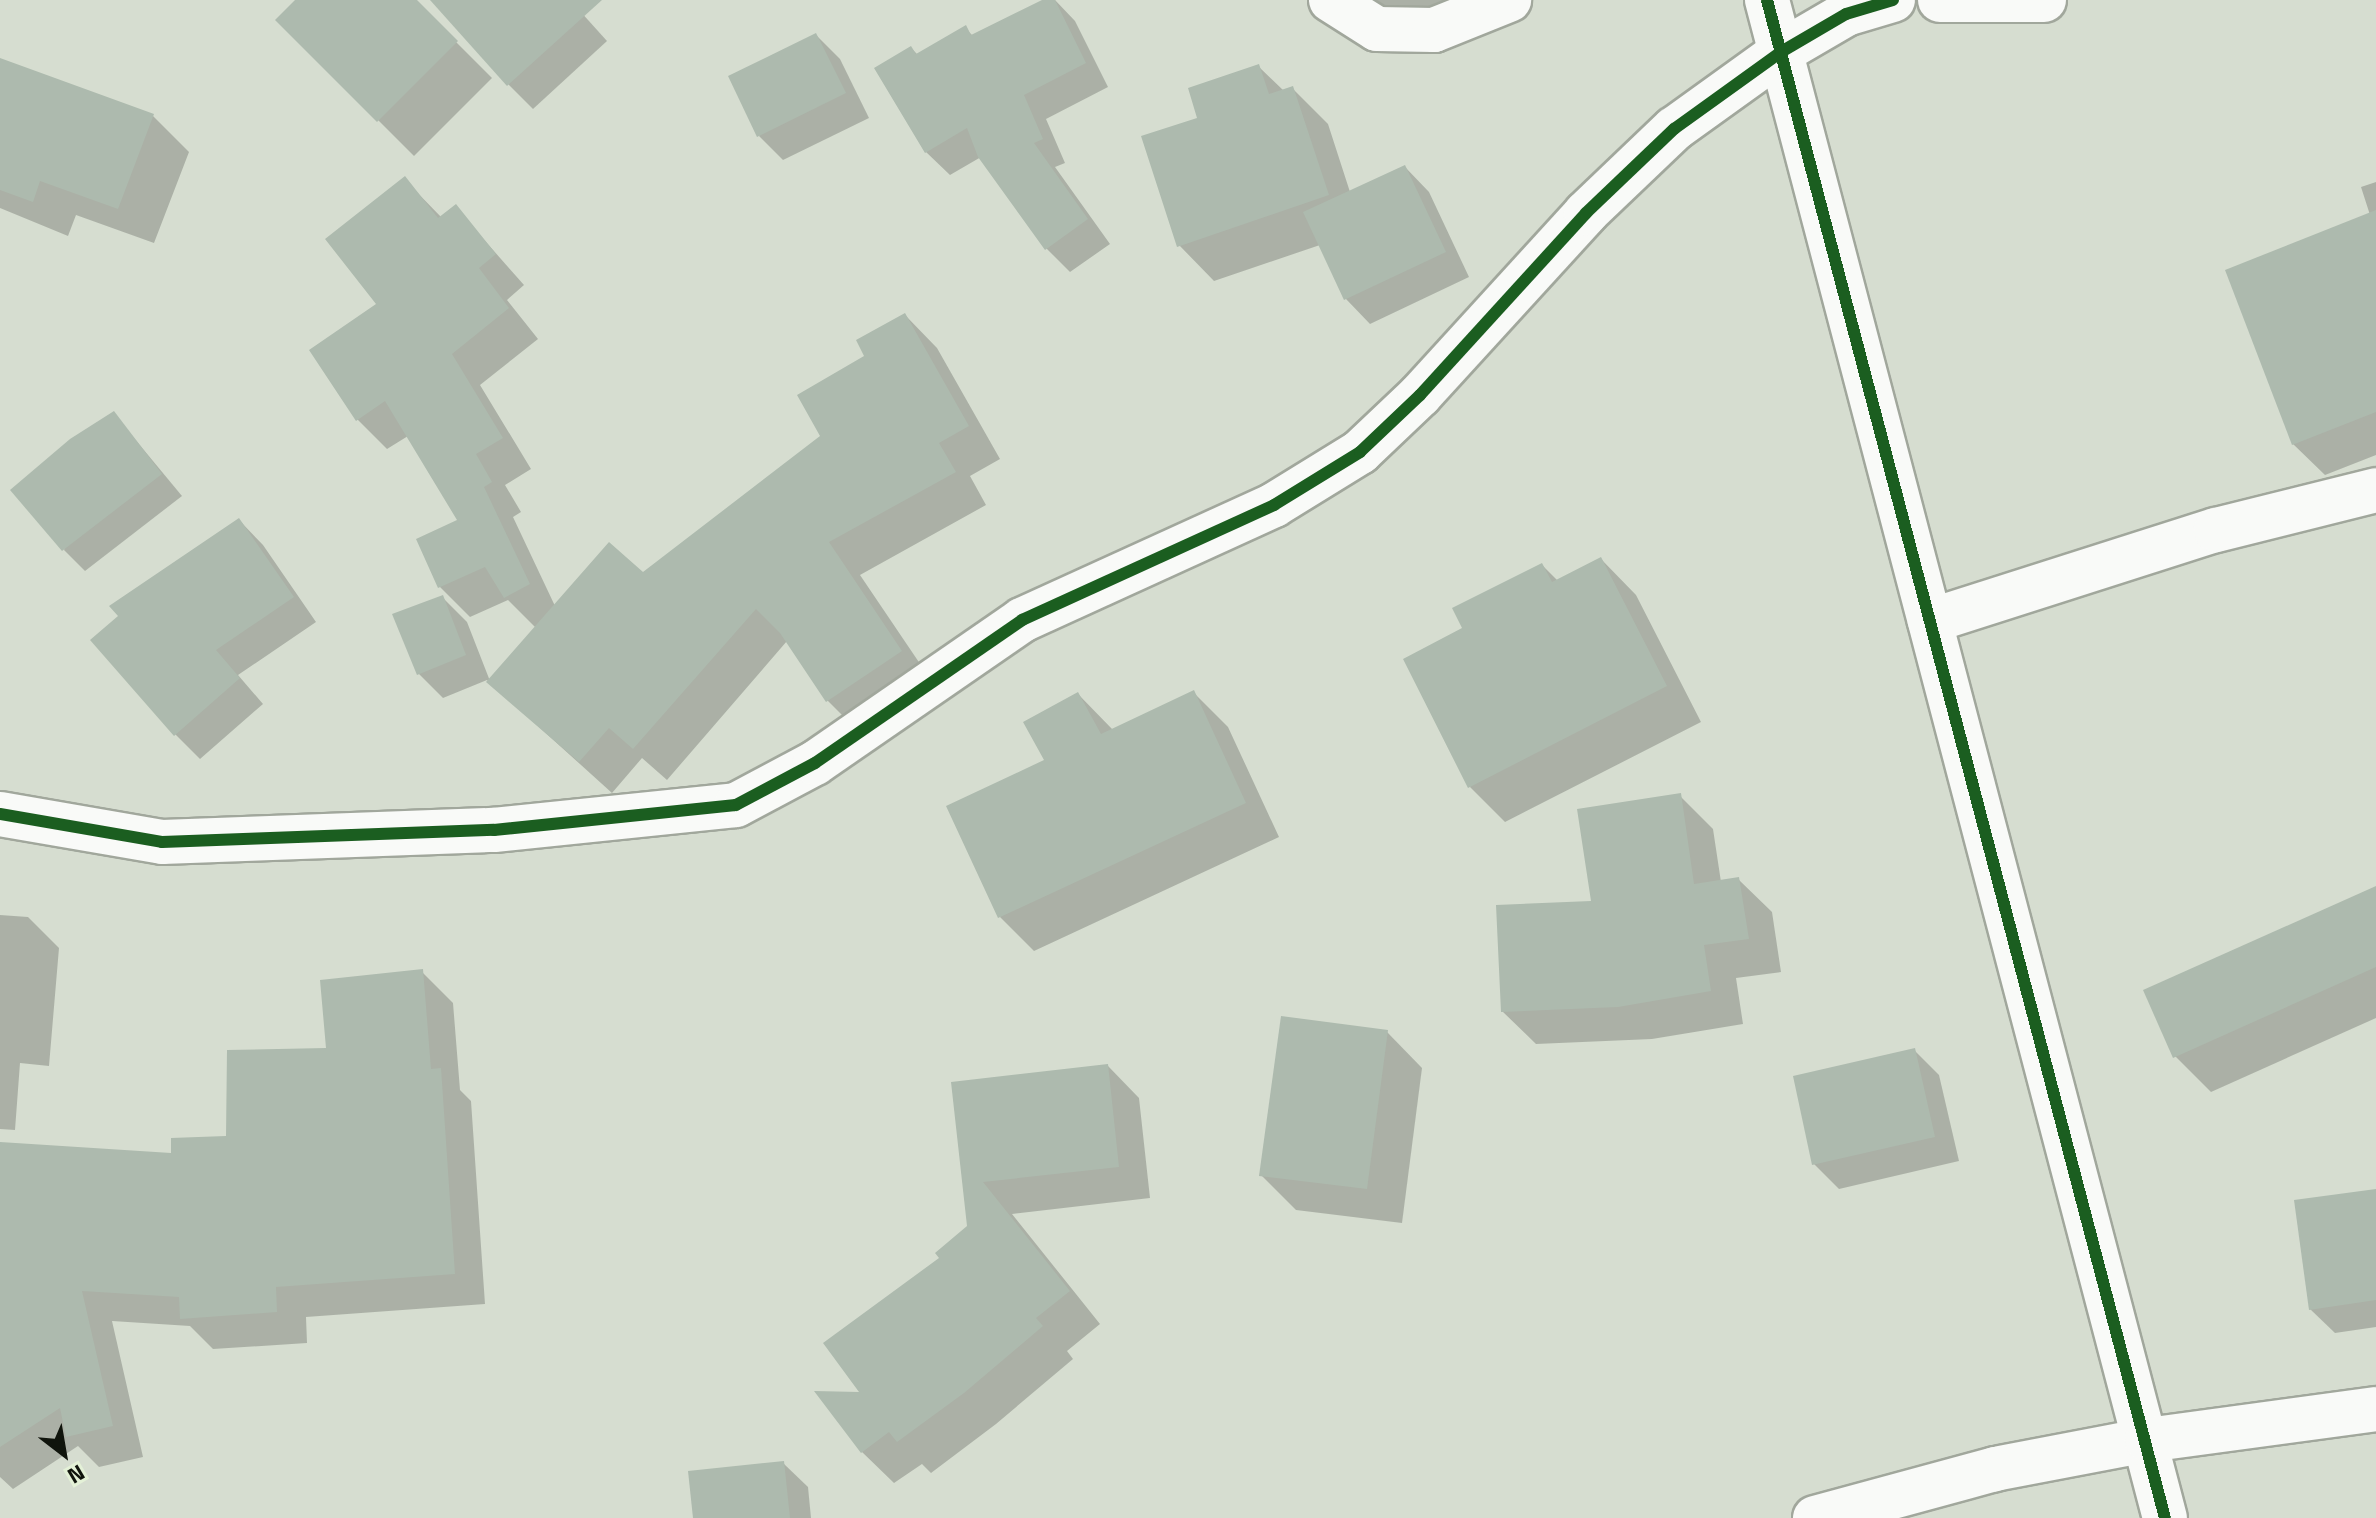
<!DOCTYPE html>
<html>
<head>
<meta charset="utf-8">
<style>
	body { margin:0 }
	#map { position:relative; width:2376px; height:1518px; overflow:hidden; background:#d6ddd0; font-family:"Titillium Web",sans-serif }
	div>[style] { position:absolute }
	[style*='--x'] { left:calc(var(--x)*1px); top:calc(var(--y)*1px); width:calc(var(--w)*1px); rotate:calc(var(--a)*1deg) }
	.shadow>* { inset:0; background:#0003 }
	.building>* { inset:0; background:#adbaae }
	.roads { filter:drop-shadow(2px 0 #a1a79c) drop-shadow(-2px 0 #a1a79c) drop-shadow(0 2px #a1a79c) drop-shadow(0 -2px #a1a79c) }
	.minor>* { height:44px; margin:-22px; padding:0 22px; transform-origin:22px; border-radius:22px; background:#f9faf8 }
	.cycleway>* { height:12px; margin:-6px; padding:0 6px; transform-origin:6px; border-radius:6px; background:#1b5e20 }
	span { translate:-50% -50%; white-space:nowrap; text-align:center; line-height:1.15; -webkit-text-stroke:6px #e4f1d7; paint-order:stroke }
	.north { position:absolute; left:24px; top:1414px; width:80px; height:80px; -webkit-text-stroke:6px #e4f1d7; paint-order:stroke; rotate:149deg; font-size:22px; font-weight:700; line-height:32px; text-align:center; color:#10140c }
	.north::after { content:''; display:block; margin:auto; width:28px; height:36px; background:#10140c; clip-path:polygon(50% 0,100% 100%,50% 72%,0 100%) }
</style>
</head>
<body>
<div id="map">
	<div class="shadow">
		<div style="clip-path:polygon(298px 0,414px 0,492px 78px,414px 156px,278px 20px)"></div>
		<div style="clip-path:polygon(467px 0,570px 0,607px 41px,533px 109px,508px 84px)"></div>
		<div style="clip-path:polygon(1046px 0,1055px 0,1075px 21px,1108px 87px,1046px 119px,1065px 163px,1055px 167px,1110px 244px,1070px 272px,1047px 249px,981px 157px,950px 175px,926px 152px,911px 48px,918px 55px,965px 28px,973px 36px)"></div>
		<div style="clip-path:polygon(1371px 0,1502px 0,1391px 19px)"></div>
		<div style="clip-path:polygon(816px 35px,840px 59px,869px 118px,783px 160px,759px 136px)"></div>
		<div style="clip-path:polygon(0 60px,153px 116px,189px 152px,154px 243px,76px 215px,68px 236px,0 208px)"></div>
		<div style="clip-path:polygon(1258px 66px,1284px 91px,1292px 88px,1328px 124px,1350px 192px,1405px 167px,1429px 192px,1469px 277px,1370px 324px,1346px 299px,1320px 245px,1214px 281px,1179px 245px,1200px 119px)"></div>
		<div style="clip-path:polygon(404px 179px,442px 218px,455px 207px,524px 285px,507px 300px,538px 339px,480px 385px,531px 469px,505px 485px,521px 512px,513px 517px,555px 606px,643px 574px,822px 437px,867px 357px,905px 315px,937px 348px,1000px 459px,970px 476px,986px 505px,860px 575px,933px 683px,860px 733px,828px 701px,787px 641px,667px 780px,642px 758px,612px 793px,487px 680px,443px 698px,418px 673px,442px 597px,467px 622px,490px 681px,536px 628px,508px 600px,470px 617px,440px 587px,418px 540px,460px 521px,408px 436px,387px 449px,357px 419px)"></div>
		<div style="clip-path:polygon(2376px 182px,2376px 455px,2325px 475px,2293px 444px,2370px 215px,2361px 187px)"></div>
		<div style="clip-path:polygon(114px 414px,182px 496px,85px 571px,64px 550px)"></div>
		<div style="clip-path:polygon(239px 520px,263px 545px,316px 622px,238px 675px,263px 704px,200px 759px,175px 734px)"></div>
		<div style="clip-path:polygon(1601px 559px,1636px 595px,1701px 722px,1505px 822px,1470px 787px,1542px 565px,1558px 581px)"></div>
		<div style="clip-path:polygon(1194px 693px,1228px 727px,1279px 837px,1034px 951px,1000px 917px,1046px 761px,1078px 694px,1113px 730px)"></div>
		<div style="clip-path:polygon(1680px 796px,1713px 829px,1721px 882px,1738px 879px,1772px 912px,1781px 972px,1736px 978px,1743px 1024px,1652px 1039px,1536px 1044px,1502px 1011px)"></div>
		<div style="clip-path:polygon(2376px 888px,2376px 1018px,2211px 1092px,2175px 1056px)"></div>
		<div style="clip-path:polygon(0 915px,28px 917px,59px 948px,49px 1066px,20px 1063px,15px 1130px,0 1129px)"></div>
		<div style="clip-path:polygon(422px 972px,453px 1003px,460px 1090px,471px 1101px,485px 1304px,306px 1317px,307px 1343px,213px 1349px,190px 1326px,112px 1321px,143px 1457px,99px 1467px,78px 1446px,13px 1489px,0 1477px,0 1144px,173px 1155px,228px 1138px)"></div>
		<div style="clip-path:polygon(1387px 1032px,1422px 1068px,1402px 1223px,1296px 1210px,1261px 1175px)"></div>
		<div style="clip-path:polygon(1914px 1050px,1939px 1075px,1959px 1161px,1839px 1189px,1814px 1164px)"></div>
		<div style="clip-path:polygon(1108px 1066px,1139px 1098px,1150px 1198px,1012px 1214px,1100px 1324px,1067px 1351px,1073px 1359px,996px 1424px,931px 1473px,922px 1464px,894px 1483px,862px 1452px,864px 1394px,942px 1258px,969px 1227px,953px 1084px)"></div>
		<div style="clip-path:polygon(2376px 1191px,2376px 1327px,2335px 1333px,2310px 1309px)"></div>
		<div style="clip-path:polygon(783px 1463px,808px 1487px,811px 1518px,694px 1518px)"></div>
	</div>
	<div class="building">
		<div style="clip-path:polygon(295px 0,417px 0,458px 41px,377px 122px,275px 20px)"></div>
		<div style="clip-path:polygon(430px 0,602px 0,507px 86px)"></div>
		<div style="clip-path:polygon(1042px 0,1055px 0,1086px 63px,1024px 95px,1043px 139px,1034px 143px,1088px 219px,1045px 250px,978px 157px,967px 128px,925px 153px,874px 68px,911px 46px,916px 54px,966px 25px,971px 35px)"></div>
		<div style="clip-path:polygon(816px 33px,846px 93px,757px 137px,728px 76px)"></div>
		<div style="clip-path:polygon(0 58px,154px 114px,118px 209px,40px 181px,33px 202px,0 190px)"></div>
		<div style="clip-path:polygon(1259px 64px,1269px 94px,1293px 86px,1329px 195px,1177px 247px,1141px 136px,1197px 118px,1188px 88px)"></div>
		<div style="clip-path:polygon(1405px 165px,1446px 252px,1344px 300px,1303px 212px)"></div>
		<div style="clip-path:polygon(405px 176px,438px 218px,456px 204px,496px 254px,479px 268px,509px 308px,452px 354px,503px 438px,476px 454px,492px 482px,484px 487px,530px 584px,504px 598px,485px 567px,438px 588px,416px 539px,457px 520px,385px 401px,356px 421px,309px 350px,376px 304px,325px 239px)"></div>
		<div style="clip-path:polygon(2376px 210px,2376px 412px,2292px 445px,2225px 270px)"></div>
		<div style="clip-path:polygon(905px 313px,969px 426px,939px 443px,956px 472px,829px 542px,902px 651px,826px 702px,780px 633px,756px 609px,633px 749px,609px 728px,579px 762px,486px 682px,609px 542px,643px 572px,820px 436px,797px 395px,864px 356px,856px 340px)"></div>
		<div style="clip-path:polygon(114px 411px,162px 474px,62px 551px,10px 490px,70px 439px)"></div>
		<div style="clip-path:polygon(239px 518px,294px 597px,216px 650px,240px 678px,174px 736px,90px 640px,118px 616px,109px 606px)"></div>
		<div style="clip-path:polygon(1601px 557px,1667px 686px,1468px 788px,1403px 659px,1462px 628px,1452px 608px,1542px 563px,1552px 582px)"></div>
		<div style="clip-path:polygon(443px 595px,466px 655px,417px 675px,392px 614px)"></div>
		<div style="clip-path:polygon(1194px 690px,1246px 803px,998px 918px,946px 806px,1044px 760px,1023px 722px,1078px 692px,1101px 734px)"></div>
		<div style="clip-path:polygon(1681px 793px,1694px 884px,1739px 877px,1749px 939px,1704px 945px,1711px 991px,1618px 1007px,1501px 1012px,1496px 905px,1591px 901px,1577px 809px)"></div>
		<div style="clip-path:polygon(2376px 886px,2376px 967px,2173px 1058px,2143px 990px)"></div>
		<div style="clip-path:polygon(423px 969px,431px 1069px,441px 1068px,455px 1274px,276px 1287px,277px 1312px,180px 1319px,179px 1297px,82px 1291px,113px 1426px,66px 1437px,60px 1408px,0 1447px,0 1142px,171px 1153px,171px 1138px,226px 1136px,227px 1050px,326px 1048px,320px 980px)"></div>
		<div style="clip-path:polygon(1281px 1016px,1388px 1030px,1367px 1189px,1259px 1176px)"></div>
		<div style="clip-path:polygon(1915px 1048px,1935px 1137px,1812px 1165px,1793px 1076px)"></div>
		<div style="clip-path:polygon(1108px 1064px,1119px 1167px,983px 1182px,1070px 1291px,1036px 1318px,1043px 1326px,964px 1393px,897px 1442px,889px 1432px,861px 1453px,814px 1391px,859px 1392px,823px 1343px,939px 1258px,935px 1253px,967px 1226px,951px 1082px)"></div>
		<div style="clip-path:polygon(2376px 1189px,2376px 1300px,2309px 1310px,2294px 1200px)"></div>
		<div style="clip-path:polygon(784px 1461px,790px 1518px,693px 1518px,688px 1471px)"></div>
	</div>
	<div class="roads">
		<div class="minor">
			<div style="--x:1331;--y:0;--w:54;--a:32.2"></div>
			<div style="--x:1377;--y:29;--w:57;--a:1"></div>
			<div style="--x:1434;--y:30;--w:81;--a:-21.8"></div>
			<div style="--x:1767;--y:0;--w:1569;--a:75.31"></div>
			<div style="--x:1940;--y:0;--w:104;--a:0"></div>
			<div style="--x:1930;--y:621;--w:300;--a:-17.7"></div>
			<div style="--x:2216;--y:530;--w:165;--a:-14"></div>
			<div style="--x:0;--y:814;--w:164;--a:9.8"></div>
			<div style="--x:162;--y:842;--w:332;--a:-2.1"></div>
			<div style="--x:494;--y:830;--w:243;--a:-5.9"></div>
			<div style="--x:736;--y:805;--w:89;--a:-28"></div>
			<div style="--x:815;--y:763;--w:252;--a:-34.6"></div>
			<div style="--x:1022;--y:620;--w:277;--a:-24.5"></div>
			<div style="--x:1274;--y:505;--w:101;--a:-31.6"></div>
			<div style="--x:1360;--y:452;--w:83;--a:-43.5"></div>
			<div style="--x:1420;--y:395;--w:246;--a:-47.6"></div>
			<div style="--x:1586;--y:213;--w:122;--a:-43.7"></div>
			<div style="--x:1674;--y:129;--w:132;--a:-35.7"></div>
			<div style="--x:1781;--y:52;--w:75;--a:-30.3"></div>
			<div style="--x:1846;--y:14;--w:49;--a:-16.6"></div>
			<div style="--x:1815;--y:1518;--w:187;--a:-15.2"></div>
			<div style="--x:1995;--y:1469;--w:155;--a:-10.8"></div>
			<div style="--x:2147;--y:1440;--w:231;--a:-7.7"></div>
		</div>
	</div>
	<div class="cycleway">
		<div style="--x:1767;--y:0;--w:1569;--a:75.31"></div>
		<div style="--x:0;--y:814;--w:164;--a:9.8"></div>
		<div style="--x:162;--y:842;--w:332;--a:-2.1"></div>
		<div style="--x:494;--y:830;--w:243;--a:-5.9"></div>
		<div style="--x:736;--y:805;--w:89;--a:-28"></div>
		<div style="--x:815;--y:763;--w:252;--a:-34.6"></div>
		<div style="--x:1022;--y:620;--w:277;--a:-24.5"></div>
		<div style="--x:1274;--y:505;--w:101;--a:-31.6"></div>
		<div style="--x:1360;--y:452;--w:83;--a:-43.5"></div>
		<div style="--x:1420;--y:395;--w:246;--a:-47.6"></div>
		<div style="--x:1586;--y:213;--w:122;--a:-43.7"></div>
		<div style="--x:1674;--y:129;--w:132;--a:-35.7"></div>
		<div style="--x:1781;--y:52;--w:75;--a:-30.3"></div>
		<div style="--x:1846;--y:14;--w:49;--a:-16.6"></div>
	</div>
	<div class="north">N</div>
</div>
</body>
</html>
